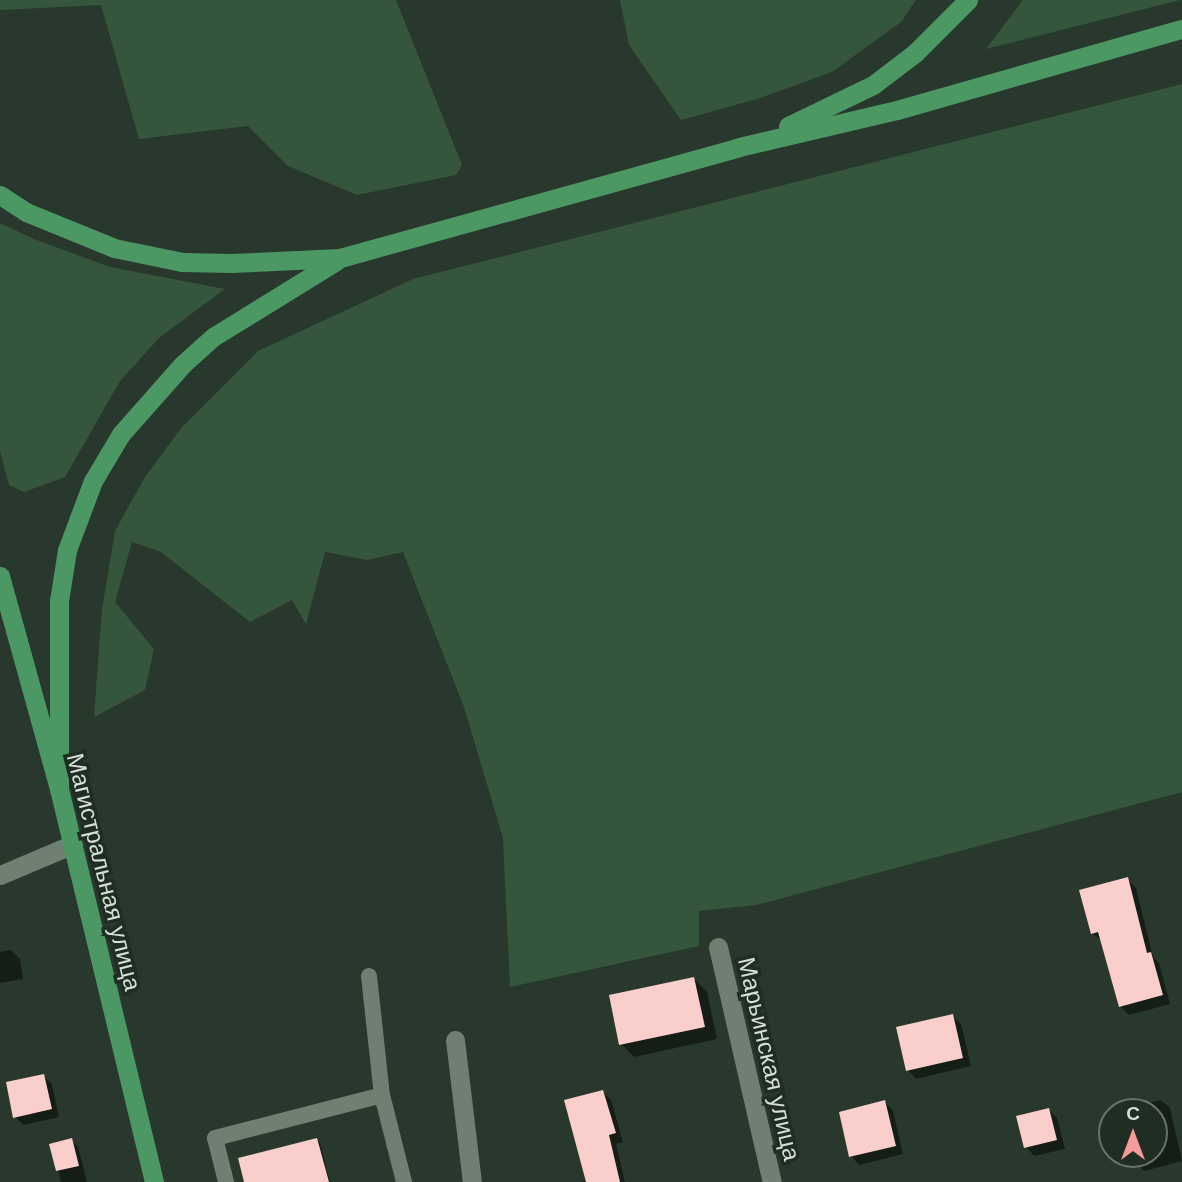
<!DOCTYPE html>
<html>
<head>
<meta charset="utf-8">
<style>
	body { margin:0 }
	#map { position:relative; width:1182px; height:1182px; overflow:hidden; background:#29382c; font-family:"DM Sans",sans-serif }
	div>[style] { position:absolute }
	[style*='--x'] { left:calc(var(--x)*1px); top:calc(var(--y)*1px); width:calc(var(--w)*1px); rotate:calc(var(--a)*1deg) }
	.green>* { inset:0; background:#35563c }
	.shadow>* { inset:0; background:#0007 }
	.building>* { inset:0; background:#f9cecb }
	.service>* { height:16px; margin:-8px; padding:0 8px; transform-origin:8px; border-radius:8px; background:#6f7f72 }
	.minor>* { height:19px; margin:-9.5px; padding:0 9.5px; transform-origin:9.5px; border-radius:9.5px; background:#6f7f72 }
	.primary>* { height:19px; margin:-9.5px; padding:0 9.5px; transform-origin:9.5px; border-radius:9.5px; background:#4c9864 }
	span { translate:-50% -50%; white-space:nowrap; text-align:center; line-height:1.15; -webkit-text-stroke:7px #202d22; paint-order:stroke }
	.street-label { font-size:24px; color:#d6dfd8 }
	.north { position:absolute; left:1098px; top:1098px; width:70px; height:70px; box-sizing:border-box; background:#202d22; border:2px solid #69746b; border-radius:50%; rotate:0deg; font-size:19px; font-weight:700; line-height:28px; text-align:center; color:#d6dfd8 }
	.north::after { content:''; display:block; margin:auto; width:24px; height:32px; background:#f59b98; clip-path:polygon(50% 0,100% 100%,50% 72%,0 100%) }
</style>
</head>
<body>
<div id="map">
	<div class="green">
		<div style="clip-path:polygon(0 0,396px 0,462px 165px,456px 175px,357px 195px,288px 166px,248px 126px,139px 139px,101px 5px,0 10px)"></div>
		<div style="clip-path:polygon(620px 0,916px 0,901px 22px,832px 72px,757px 99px,681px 120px,629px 45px)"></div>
		<div style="clip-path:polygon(1023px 0,1180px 0,986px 49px)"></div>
		<div style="clip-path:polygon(1182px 84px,1182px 792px,756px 905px,699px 911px,699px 946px,510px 987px,503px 838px,464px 707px,403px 552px,367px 560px,325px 552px,306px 624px,292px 600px,250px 622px,161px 552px,132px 542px,115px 602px,154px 649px,145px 690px,94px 717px,102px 609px,115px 531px,145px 477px,182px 427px,258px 351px,413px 279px)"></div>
		<div style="clip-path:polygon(0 223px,34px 239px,110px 267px,225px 289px,160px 337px,120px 381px,65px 477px,24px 492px,9px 485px,0 451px)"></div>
	</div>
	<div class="shadow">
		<div style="clip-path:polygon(1127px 879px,1136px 888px,1153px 957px,1159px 963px,1170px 1004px,1129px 1015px,1121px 1007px,1102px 941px,1092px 933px)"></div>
		<div style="clip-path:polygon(11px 950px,20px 959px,23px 979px,0 983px,0 952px)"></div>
		<div style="clip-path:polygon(694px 979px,707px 992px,717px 1039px,634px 1057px,621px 1044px)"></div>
		<div style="clip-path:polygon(953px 1016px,961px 1024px,971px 1066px,916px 1079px,908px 1070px)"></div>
		<div style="clip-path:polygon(43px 1076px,52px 1084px,59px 1117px,24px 1125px,15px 1117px)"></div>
		<div style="clip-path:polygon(603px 1092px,611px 1100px,623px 1142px,616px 1144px,625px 1182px,581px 1182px,587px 1180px)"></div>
		<div style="clip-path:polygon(1161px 1100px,1170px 1108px,1182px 1161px,1144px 1171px,1136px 1162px,1134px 1154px,1154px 1154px,1154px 1112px,1122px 1110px)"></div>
		<div style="clip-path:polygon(885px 1102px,893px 1111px,903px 1154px,859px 1165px,851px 1156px)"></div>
		<div style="clip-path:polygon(1049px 1110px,1057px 1118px,1065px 1149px,1034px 1156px,1026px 1147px)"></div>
		<div style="clip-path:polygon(317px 1139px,320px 1143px,330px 1182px,245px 1182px)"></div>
		<div style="clip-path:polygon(71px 1140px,78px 1147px,87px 1182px,61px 1182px,52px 1145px)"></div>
	</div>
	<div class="building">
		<div style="clip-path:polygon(1128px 877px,1147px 953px,1151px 952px,1163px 995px,1119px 1007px,1098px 932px,1091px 934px,1079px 890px)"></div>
		<div style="clip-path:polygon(694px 977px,705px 1027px,619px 1045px,609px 995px)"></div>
		<div style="clip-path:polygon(953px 1014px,963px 1058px,906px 1071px,896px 1027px)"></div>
		<div style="clip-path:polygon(44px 1074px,52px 1109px,13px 1118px,6px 1082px)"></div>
		<div style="clip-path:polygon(603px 1090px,616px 1133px,609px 1135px,620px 1182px,586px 1182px,564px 1100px)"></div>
		<div style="clip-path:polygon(885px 1100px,896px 1146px,849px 1157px,839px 1112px)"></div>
		<div style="clip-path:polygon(1049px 1108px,1057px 1140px,1024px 1148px,1016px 1116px)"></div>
		<div style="clip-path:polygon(72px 1138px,79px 1166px,56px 1171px,49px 1144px)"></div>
		<div style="clip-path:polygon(317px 1138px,329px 1182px,244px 1182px,238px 1158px)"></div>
	</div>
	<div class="service">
		<div style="--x:369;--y:976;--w:120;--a:83.8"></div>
		<div style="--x:382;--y:1095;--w:90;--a:75.8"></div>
		<div style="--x:226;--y:1182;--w:45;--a:-104"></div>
		<div style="--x:215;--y:1138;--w:172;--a:-14.4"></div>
	</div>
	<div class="minor">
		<div style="--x:0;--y:875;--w:79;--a:-23"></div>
		<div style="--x:718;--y:947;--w:241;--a:77.1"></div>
		<div style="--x:455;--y:1040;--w:143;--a:83.2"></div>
	</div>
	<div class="primary">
		<div style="--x:788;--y:126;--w:94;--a:-25.8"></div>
		<div style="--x:873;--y:85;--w:53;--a:-37.3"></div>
		<div style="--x:915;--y:53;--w:75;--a:-45"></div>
		<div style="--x:0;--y:195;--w:31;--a:33"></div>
		<div style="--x:26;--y:212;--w:95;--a:22.2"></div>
		<div style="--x:114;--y:248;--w:69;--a:11.6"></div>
		<div style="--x:182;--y:262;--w:49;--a:1.2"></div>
		<div style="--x:231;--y:263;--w:109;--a:-2.6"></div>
		<div style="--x:340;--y:258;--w:414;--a:-15.5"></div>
		<div style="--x:739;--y:147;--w:162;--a:-13.2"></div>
		<div style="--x:897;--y:110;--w:296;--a:-15.9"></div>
		<div style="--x:0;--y:576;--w:221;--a:74.5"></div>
		<div style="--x:59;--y:789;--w:404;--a:76.4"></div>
		<div style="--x:59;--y:789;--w:188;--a:-90"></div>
		<div style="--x:59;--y:601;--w:52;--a:-81.1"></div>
		<div style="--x:67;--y:550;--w:74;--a:-69.4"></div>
		<div style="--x:93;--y:481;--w:55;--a:-59.2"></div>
		<div style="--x:121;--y:434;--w:94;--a:-48.5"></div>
		<div style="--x:183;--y:364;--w:40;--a:-42"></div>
		<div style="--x:213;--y:337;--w:145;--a:-31.7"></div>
	</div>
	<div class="street-label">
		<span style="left:104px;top:872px;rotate:76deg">Магистральная улица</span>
		<span style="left:769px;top:1059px;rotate:77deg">Марьинская улица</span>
	</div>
	<div class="north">С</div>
</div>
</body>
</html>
